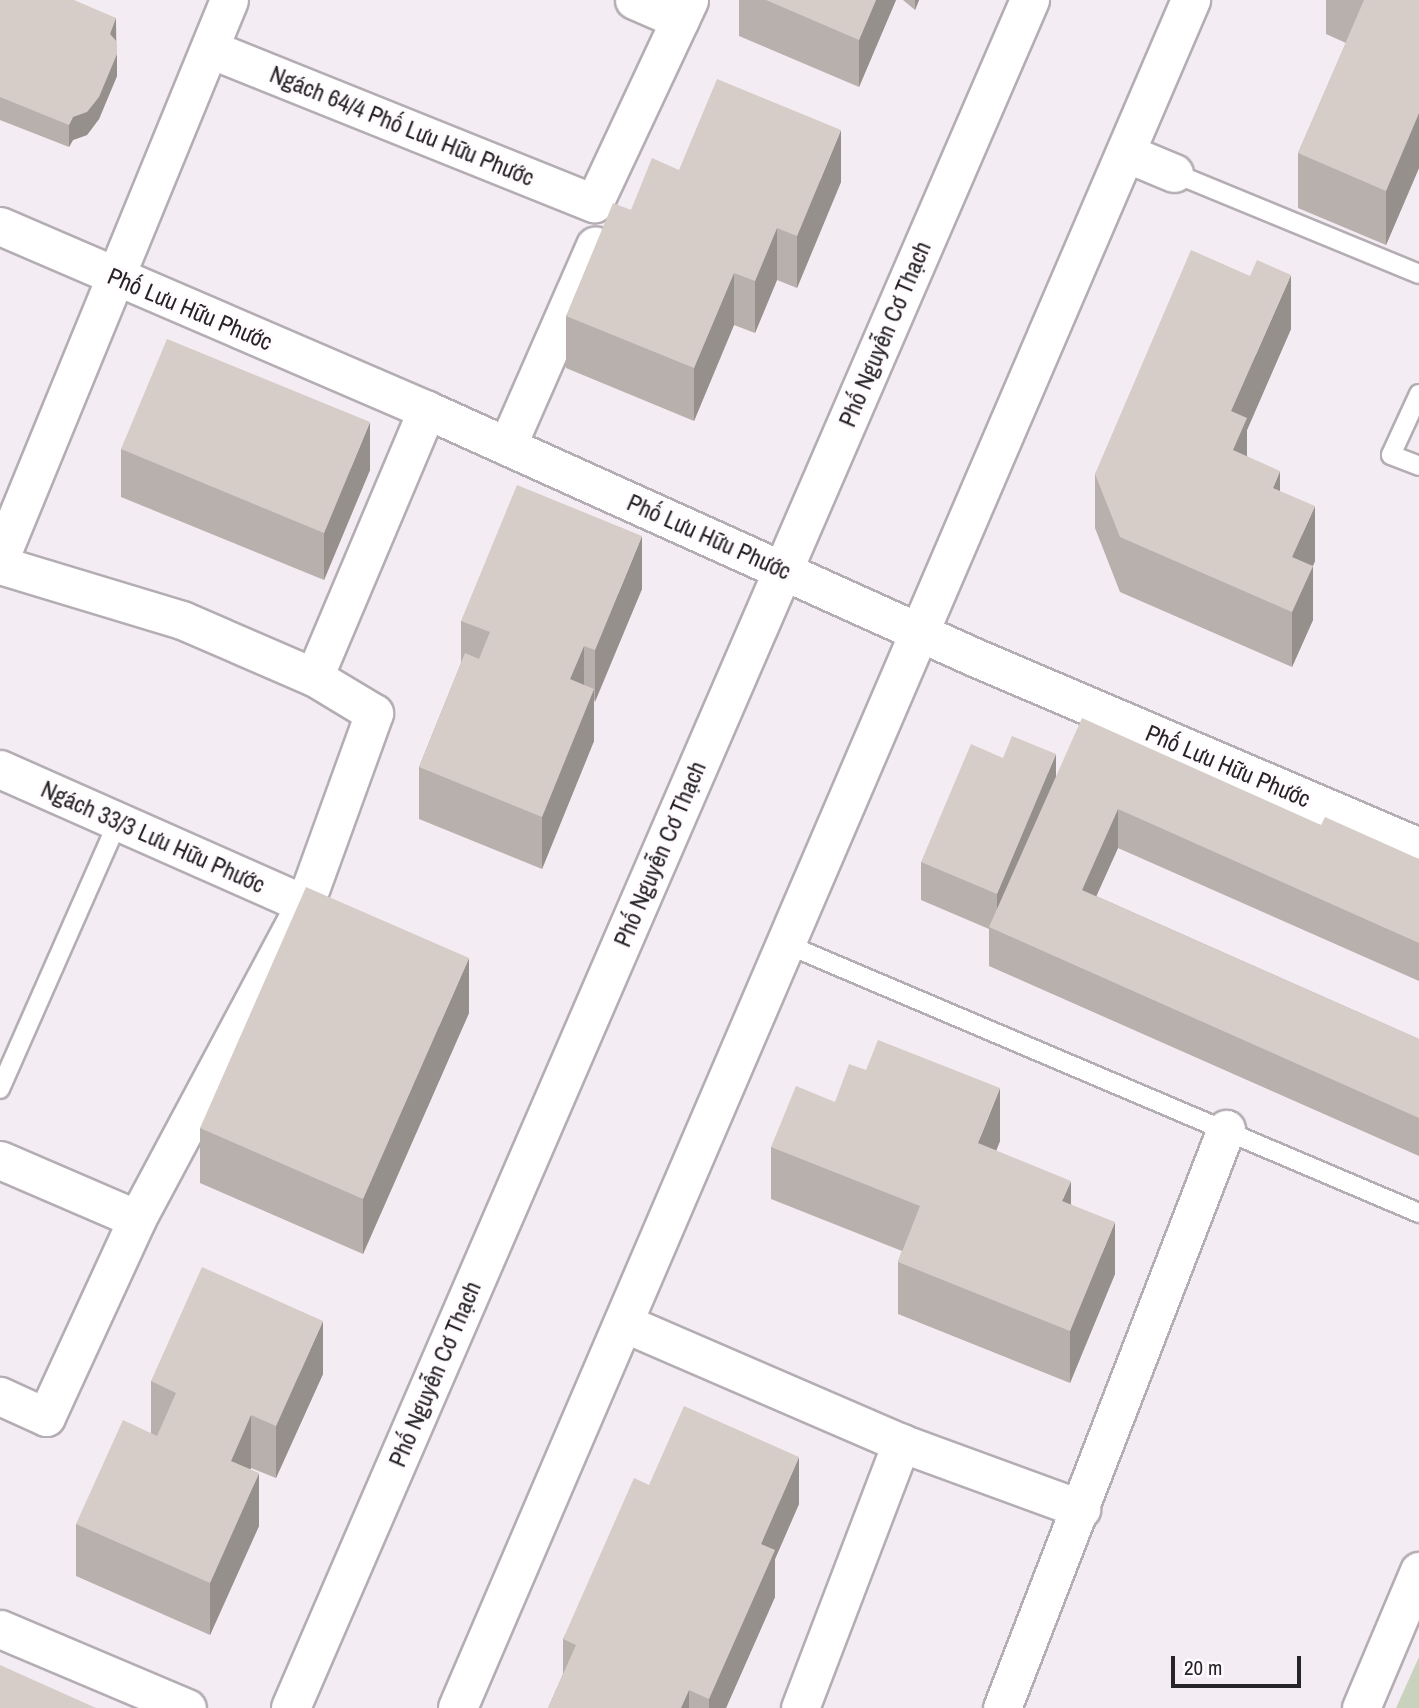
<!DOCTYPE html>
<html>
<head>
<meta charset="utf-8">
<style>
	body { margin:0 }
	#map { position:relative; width:1419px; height:1708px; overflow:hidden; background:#f3ecf3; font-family:"Archivo Narrow",sans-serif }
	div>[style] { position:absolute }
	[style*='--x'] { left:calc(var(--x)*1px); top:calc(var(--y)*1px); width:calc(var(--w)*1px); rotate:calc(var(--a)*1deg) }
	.green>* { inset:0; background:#c9d2bc }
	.roads { filter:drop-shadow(2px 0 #b4adb3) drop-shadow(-2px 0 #b4adb3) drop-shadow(0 2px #b4adb3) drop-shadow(0 -2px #b4adb3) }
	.lane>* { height:18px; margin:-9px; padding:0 9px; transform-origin:9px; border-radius:9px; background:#fff }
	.street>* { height:37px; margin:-18.5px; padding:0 18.5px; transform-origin:18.5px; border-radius:18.5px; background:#fff }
	.secondary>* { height:38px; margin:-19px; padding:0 19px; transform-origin:19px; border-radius:19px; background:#fff }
	.wall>* { inset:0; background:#b8b0ac }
	.shaded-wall>* { inset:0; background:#96908c }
	.building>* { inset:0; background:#d6cdc8 }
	span { translate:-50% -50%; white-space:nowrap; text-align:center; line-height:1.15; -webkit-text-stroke:5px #fffbff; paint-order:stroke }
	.street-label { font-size:24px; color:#262426 }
	.scale { position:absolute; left:1171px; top:1656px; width:130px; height:32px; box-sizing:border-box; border:4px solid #262426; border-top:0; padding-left:9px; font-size:21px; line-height:24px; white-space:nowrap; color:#262426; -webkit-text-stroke:5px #fffbff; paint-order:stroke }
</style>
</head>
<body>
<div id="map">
	<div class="green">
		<div style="clip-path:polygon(1419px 1657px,1419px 1708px,1396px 1708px)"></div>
	</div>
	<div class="roads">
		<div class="lane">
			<div style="--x:1174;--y:173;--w:265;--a:22.4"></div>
			<div style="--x:1419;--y:394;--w:67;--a:114.7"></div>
			<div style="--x:1391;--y:455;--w:30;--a:21"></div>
			<div style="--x:786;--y:944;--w:688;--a:23.02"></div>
			<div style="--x:0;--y:1089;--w:292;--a:-66.2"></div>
		</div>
		<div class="street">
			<div style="--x:634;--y:0;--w:50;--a:23.5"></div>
			<div style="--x:210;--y:49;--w:414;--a:21.9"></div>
			<div style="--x:594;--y:203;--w:224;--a:-64.9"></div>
			<div style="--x:1126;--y:153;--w:52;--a:22.6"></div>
			<div style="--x:0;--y:226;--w:465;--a:23.3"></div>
			<div style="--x:427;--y:410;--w:600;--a:24.3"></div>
			<div style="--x:974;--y:657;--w:484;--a:23.1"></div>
			<div style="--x:507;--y:446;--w:219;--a:-66.3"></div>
			<div style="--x:0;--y:558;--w:603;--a:-67.69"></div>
			<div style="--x:0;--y:565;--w:190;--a:16.8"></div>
			<div style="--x:182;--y:620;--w:144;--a:23.4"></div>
			<div style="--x:314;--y:677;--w:70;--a:31"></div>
			<div style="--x:374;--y:713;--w:203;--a:109.9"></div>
			<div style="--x:305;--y:904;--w:357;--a:118.1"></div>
			<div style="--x:137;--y:1219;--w:218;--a:114.7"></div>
			<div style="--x:46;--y:1417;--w:51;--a:-155.5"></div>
			<div style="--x:314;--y:677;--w:290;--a:-67.1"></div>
			<div style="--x:0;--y:769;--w:334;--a:23.9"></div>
			<div style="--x:0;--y:1160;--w:149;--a:23.3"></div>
			<div style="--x:624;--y:1323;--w:302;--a:23.4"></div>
			<div style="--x:901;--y:1443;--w:192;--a:20.1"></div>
			<div style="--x:0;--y:1629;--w:203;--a:22.9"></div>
			<div style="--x:800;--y:1708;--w:284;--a:-69.1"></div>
			<div style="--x:1002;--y:1708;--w:621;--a:-68.85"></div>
			<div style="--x:1361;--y:1708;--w:149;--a:-67.1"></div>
		</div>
		<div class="secondary">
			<div style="--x:291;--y:1708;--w:1861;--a:-66.6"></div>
			<div style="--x:458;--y:1708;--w:1859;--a:-66.77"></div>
		</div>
	</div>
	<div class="wall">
		<div style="clip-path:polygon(0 0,116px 18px,117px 76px,99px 119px,87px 135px,73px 140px,69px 147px,0 120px)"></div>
		<div style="clip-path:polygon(739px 0,896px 0,859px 87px,739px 36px)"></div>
		<div style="clip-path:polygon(903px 0,919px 0,915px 10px)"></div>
		<div style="clip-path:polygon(1326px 0,1419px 0,1419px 168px,1386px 245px,1298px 208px,1298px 153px,1346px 43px,1326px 34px)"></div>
		<div style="clip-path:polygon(679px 170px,841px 182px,797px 288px,777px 280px,755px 333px,734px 325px,694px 421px,566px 368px,566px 316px,631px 210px)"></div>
		<div style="clip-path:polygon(1291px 329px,1247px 430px,1247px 456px,1280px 492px,1315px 561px,1313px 566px,1313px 620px,1292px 667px,1120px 592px,1095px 528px,1095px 474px)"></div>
		<div style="clip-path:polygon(121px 449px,370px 470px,324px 580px,121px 497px)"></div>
		<div style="clip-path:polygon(642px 589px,594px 702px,594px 741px,542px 869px,419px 819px,419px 767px,461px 663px,461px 621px)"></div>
		<div style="clip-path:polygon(1003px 758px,1056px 776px,1321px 825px,1419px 859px,1419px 981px,1118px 848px,1096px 896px,1419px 1039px,1419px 1156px,989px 966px,989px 929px,921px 900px,921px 862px)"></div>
		<div style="clip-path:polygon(469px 1013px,363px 1254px,200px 1183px,200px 1128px)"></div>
		<div style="clip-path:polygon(835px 1102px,1000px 1141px,996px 1151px,1071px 1204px,1115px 1274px,1070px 1383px,898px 1314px,898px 1262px,902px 1251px,771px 1199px,771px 1147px)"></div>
		<div style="clip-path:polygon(323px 1374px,276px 1478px,251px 1468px,250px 1469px,259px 1526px,210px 1635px,76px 1576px,76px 1524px,151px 1433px,151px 1381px)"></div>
		<div style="clip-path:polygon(649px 1485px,799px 1504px,775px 1559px,775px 1597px,726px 1708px,548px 1708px,563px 1674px,563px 1639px)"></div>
	</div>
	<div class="shaded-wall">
		<div style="clip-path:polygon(876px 0,896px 0,859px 87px,859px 40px)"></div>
		<div style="clip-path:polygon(915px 0,919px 0,915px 10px)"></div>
		<div style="clip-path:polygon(116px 18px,116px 41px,110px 34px)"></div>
		<div style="clip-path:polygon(117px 54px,117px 76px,99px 119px,87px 135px,73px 140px,69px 147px,69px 125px,73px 117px)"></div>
		<div style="clip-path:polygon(1419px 113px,1419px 168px,1386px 245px,1386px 191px)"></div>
		<div style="clip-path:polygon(841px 130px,841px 182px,797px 288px,797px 236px)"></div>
		<div style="clip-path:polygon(777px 228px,777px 280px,755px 333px,755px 281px)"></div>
		<div style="clip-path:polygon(734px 273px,734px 325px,694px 421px,694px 368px)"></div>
		<div style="clip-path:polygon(1291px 275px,1291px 329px,1247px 430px,1247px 472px,1233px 504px,1231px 411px)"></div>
		<div style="clip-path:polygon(370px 422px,370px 470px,324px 580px,324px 533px)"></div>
		<div style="clip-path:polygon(1280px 471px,1280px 525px,1273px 488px)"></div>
		<div style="clip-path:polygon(1315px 506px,1315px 561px,1292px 611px,1292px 557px)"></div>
		<div style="clip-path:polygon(642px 536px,642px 589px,595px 702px,595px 650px)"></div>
		<div style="clip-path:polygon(1313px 566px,1313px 620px,1292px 667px,1292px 612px)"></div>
		<div style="clip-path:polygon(584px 646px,584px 698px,570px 679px)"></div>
		<div style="clip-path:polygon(594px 689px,594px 741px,542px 869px,542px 817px)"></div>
		<div style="clip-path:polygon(1056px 754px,1056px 792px,997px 932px,997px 894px)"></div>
		<div style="clip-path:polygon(1118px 809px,1118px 848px,1082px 928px,1082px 890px)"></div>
		<div style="clip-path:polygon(469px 958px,469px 1013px,363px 1254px,363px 1199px)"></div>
		<div style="clip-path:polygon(1000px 1088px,1000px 1141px,978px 1196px,978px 1143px)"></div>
		<div style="clip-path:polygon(1071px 1181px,1071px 1233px,1062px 1201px)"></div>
		<div style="clip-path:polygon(1115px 1222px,1115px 1274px,1070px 1383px,1070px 1331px)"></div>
		<div style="clip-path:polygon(323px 1321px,323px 1374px,276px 1478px,276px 1426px)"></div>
		<div style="clip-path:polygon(251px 1415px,251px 1468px,231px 1513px,231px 1461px)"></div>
		<div style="clip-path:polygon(799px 1457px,799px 1504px,775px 1559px,775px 1597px,726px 1708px,709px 1708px,709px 1699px,761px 1544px)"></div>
		<div style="clip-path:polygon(259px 1473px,259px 1526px,210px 1635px,210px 1583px)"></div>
		<div style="clip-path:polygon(689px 1690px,689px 1708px,681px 1708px)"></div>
	</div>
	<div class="building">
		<div style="clip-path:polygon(0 0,74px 0,116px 18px,110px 34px,116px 41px,117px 54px,99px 97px,87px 112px,73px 117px,69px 125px,0 97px)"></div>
		<div style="clip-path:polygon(766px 0,876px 0,859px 40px)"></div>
		<div style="clip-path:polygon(1364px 0,1419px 0,1419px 113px,1386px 191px,1298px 153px)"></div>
		<div style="clip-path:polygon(717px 79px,841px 130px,797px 236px,777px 228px,755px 281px,734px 273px,694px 368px,566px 316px,613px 203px,631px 210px,652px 158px,679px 170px)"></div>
		<div style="clip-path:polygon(1191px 250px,1250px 276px,1257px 260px,1291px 275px,1231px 411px,1247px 418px,1233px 450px,1280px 471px,1273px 488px,1315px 506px,1292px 557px,1313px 566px,1292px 612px,1120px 537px,1095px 474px)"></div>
		<div style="clip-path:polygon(167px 339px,370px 422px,324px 533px,121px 449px)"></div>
		<div style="clip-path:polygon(517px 485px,642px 536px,595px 650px,584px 646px,570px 679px,594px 689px,542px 817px,419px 767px,465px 653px,479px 659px,490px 632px,461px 621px)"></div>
		<div style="clip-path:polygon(1082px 718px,1321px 825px,1325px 817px,1419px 859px,1419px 943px,1118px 809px,1082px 890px,1419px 1039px,1419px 1118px,989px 927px)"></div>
		<div style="clip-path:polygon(1012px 736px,1056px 754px,997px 894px,921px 862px,971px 744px,1003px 758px)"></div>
		<div style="clip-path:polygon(306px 887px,469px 958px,363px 1199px,200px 1128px)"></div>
		<div style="clip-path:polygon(878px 1040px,1000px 1088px,978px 1143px,1071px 1181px,1062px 1201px,1115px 1222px,1070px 1331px,898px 1262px,920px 1206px,771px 1147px,796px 1086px,835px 1102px,849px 1064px,866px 1070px)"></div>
		<div style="clip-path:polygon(202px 1267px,323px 1321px,276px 1426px,251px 1415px,231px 1461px,259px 1473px,210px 1583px,76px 1524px,123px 1420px,157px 1436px,176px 1393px,151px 1381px)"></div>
		<div style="clip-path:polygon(684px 1406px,799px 1457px,761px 1544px,775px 1550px,709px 1699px,689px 1690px,681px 1708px,548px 1708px,576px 1645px,563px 1639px,634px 1478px,649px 1485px)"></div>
		<div style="clip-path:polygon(0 1665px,96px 1708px,0 1708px)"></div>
	</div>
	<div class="street-label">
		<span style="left:402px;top:126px;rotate:22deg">Ngách 64/4 Phố Lưu Hữu Phước</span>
		<span style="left:190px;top:309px;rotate:23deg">Phố Lưu Hữu Phước</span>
		<span style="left:885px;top:334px;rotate:-67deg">Phố Nguyễn Cơ Thạch</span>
		<span style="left:709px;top:537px;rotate:24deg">Phố Lưu Hữu Phước</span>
		<span style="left:1228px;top:766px;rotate:23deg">Phố Lưu Hữu Phước</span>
		<span style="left:153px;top:837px;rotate:24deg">Ngách 33/3 Lưu Hữu Phước</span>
		<span style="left:660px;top:854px;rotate:-67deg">Phố Nguyễn Cơ Thạch</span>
		<span style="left:435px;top:1374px;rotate:-67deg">Phố Nguyễn Cơ Thạch</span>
	</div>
	<div class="scale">20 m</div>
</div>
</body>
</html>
